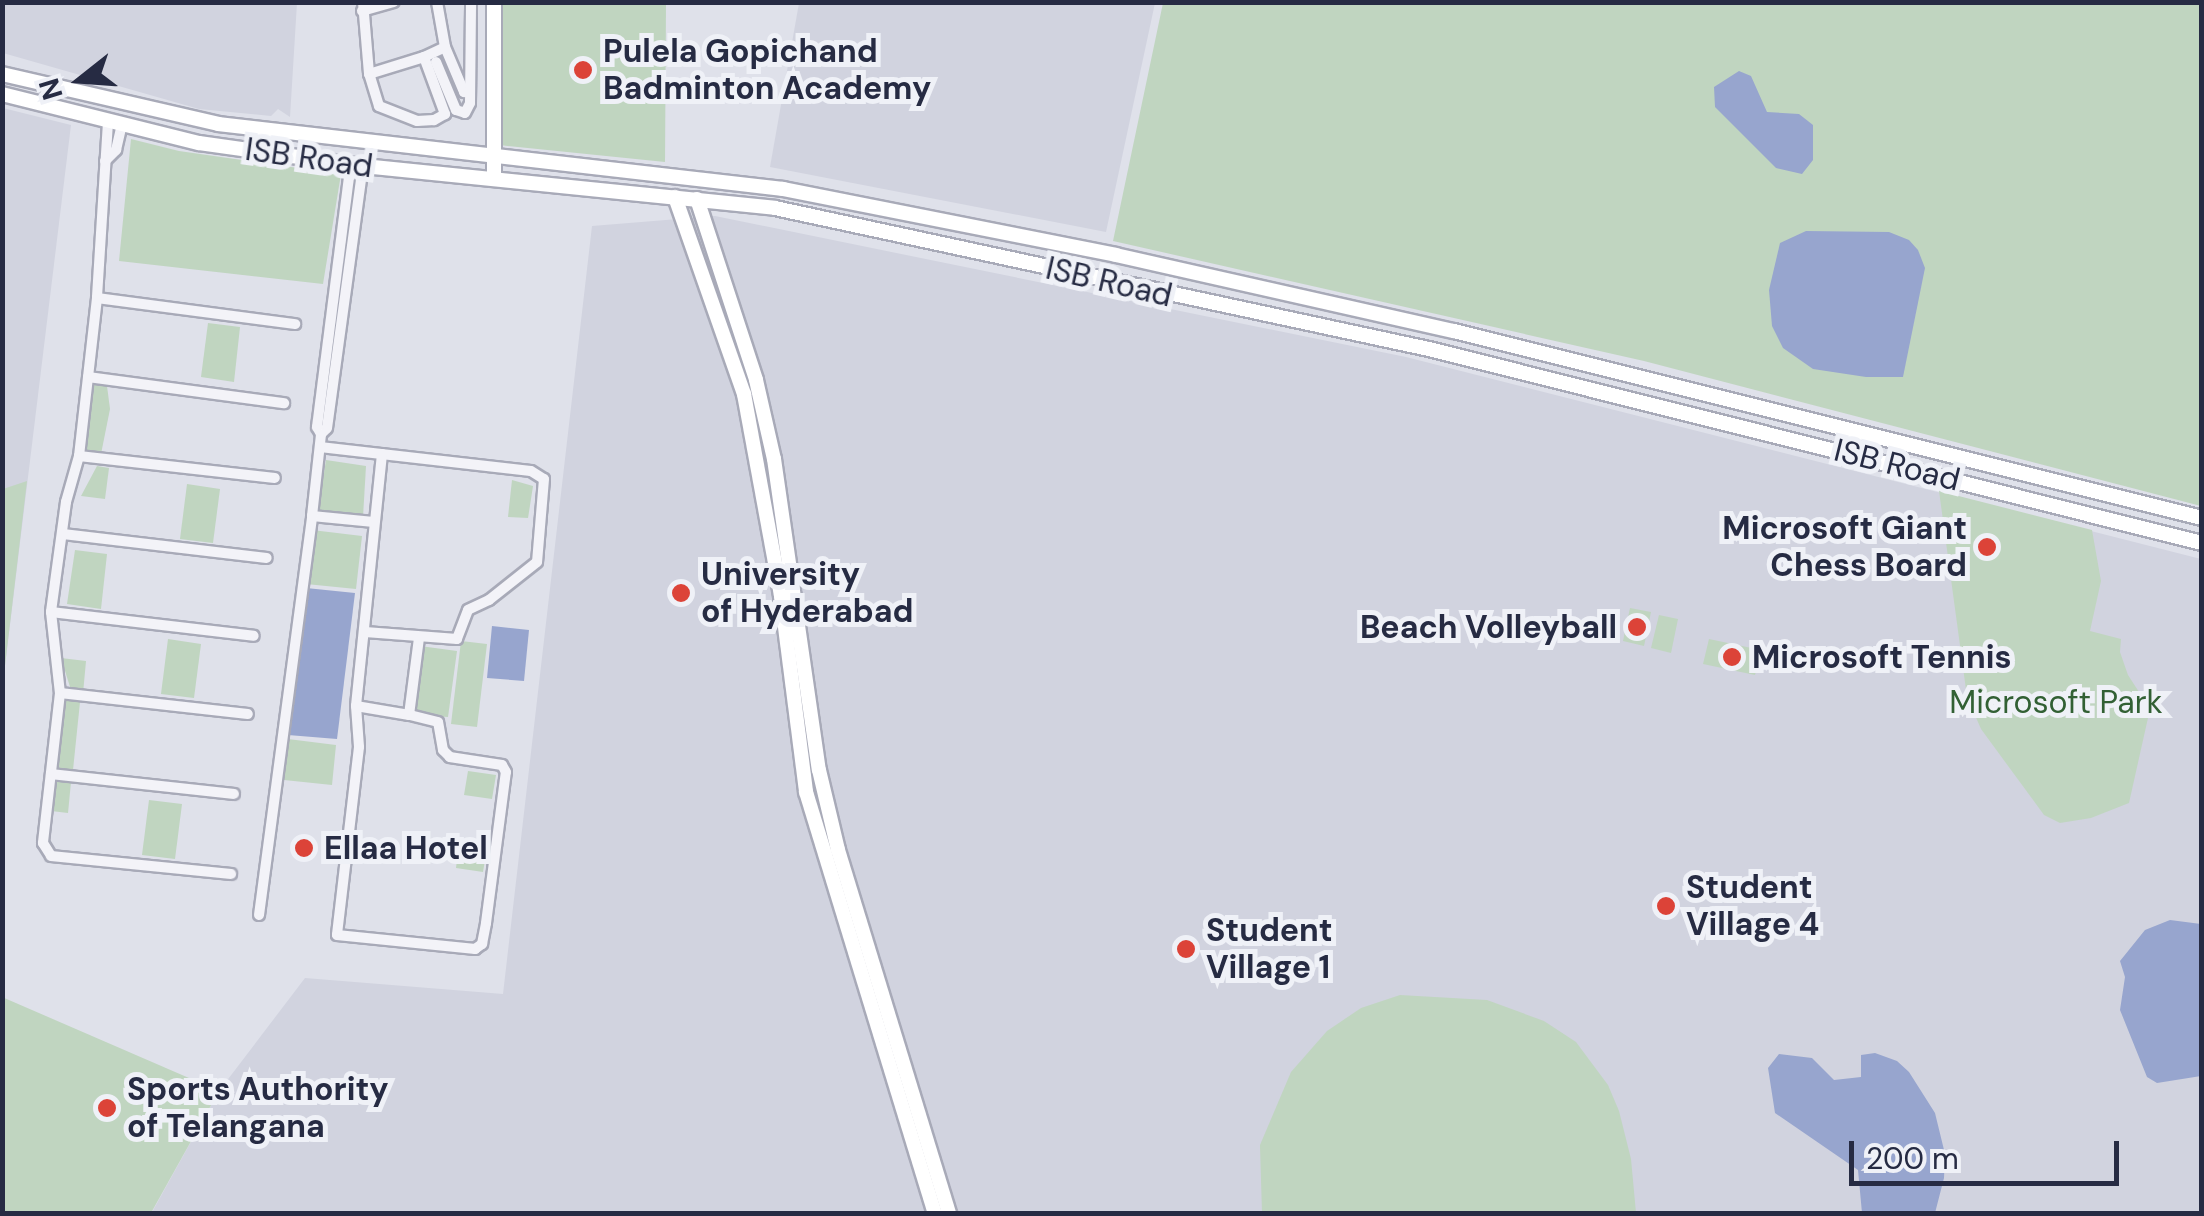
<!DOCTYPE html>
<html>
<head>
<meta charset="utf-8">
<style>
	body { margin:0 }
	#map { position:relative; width:2204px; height:1216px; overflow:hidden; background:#dfe1ea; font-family:"DM Sans",sans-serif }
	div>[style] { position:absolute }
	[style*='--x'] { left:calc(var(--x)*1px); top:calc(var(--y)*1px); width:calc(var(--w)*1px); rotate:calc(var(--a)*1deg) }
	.built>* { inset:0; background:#d1d3df }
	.green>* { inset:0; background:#c0d5c0 }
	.water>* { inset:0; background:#97a5ce }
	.roads { filter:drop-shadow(2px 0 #a8aab8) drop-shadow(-2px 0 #a8aab8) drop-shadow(0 2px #a8aab8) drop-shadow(0 -2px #a8aab8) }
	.street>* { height:10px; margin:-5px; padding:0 5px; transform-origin:5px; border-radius:5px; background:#f3f3f8 }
	.secondary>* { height:14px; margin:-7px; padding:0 7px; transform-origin:7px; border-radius:7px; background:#fff }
	.dots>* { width:28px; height:28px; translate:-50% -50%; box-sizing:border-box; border:5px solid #eff1f7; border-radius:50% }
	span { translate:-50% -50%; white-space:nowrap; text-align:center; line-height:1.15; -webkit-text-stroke:10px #eff1f7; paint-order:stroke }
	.poi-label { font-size:32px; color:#262b43; font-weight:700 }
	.left { translate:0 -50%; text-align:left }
	.right { translate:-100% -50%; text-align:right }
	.street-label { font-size:32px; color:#262b43 }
	.park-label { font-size:32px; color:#326034 }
	.frame { position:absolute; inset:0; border:5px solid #262b43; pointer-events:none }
	.north { position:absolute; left:30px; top:30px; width:100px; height:100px; -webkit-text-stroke:8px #eff1f7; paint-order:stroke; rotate:253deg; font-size:28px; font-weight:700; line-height:40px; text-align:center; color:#262b43 }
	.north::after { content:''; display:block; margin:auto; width:35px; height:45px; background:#262b43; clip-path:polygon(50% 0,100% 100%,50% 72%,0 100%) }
	.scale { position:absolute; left:1849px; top:1141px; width:270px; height:45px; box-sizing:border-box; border:5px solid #262b43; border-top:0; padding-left:12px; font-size:30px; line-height:35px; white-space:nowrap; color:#262b43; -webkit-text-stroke:8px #eff1f7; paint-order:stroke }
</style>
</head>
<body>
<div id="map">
	<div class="built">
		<div style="clip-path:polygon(2px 3px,297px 3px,290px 117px,278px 109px,271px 116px,199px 109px,3px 53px)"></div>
		<div style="clip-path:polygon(799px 3px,1155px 3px,1106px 232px,770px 167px)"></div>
		<div style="clip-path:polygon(3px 108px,71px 125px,3px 682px)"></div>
		<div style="clip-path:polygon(715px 216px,1406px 357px,2201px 559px,2201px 1213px,151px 1214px,219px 1091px,305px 978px,503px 994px,592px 226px)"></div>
	</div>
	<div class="green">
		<div style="clip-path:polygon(503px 3px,666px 3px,665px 162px,499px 145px)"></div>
		<div style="clip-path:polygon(1163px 3px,2201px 3px,2201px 506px,1644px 361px,1113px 241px)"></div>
		<div style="clip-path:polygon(131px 139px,179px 151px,341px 174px,323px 284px,119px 261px)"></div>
		<div style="clip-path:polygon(208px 323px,240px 327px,234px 382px,201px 377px)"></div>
		<div style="clip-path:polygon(93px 384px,107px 386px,110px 409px,101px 454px,84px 454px)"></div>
		<div style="clip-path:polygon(326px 460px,366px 466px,363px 517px,318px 511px)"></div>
		<div style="clip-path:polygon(97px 466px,109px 468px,105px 499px,81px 496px)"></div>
		<div style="clip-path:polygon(512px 480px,533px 486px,528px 518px,508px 517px)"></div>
		<div style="clip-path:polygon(27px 481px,20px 540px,3px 682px,3px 489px)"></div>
		<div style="clip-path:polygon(187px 484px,220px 489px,213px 543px,180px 539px)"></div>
		<div style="clip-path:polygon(1939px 491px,2092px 530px,2101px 581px,2090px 631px,2121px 639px,2120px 652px,2128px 675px,2150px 709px,2129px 803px,2091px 818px,2060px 823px,2044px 815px,1981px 729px,1967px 697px)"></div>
		<div style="clip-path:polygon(312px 530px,362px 536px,356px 589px,306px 584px)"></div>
		<div style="clip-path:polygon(75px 550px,107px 554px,101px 609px,67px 604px)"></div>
		<div style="clip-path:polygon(1630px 608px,1651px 612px,1644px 646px,1623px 641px)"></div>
		<div style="clip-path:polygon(1659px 615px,1678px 619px,1671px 653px,1651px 648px)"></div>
		<div style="clip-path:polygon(168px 639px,201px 644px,194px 698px,161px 694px)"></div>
		<div style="clip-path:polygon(1709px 639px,1761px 650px,1755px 675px,1703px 664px)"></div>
		<div style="clip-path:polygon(461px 641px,487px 644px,477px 727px,451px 724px)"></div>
		<div style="clip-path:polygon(420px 646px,457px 651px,448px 717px,409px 715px)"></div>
		<div style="clip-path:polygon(61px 658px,86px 661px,83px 693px,71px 690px)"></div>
		<div style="clip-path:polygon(63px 700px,80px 702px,73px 770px,56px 769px)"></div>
		<div style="clip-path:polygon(288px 739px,336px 745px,332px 785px,284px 780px)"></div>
		<div style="clip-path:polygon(468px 771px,496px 775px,492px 799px,464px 795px)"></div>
		<div style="clip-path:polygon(55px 780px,71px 782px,68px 813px,51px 811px)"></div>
		<div style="clip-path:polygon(149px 800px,182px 804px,175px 859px,142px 855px)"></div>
		<div style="clip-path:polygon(459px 844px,487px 848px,483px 872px,456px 868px)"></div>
		<div style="clip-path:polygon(1400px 995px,1487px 1000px,1544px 1021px,1576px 1042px,1608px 1085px,1619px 1111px,1631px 1159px,1636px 1213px,1262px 1213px,1260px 1145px,1291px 1072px,1327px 1031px,1361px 1008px)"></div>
		<div style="clip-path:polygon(2px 997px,219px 1091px,151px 1213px,3px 1213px)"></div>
	</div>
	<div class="water">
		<div style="clip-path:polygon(1739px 71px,1751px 76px,1767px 112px,1799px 114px,1813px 125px,1813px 160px,1802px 174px,1776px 168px,1715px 107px,1714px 87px)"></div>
		<div style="clip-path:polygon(1806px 231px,1889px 232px,1909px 240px,1918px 250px,1925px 268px,1903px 377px,1866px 377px,1813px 369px,1783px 348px,1772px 326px,1769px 290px,1780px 243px)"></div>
		<div style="clip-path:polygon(306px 588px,355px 593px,337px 739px,288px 735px)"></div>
		<div style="clip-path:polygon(492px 626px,529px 630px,524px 681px,487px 678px)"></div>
		<div style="clip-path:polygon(2170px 920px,2201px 924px,2201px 1076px,2157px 1083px,2147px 1077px,2120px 1010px,2125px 977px,2120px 961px,2145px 930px)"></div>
		<div style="clip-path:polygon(1875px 1053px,1897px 1061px,1909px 1072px,1935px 1113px,1945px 1154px,1944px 1178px,1935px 1213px,1862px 1213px,1858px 1170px,1775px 1113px,1768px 1068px,1779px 1054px,1812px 1058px,1834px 1080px,1861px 1077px,1861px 1055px)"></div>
	</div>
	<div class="roads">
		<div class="street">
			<div style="--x:363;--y:2;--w:72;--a:85.2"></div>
			<div style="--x:362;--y:11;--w:33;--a:-16"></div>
			<div style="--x:445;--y:47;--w:49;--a:67.1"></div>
			<div style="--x:464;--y:92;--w:6;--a:0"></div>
			<div style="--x:424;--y:57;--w:61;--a:69.8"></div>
			<div style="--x:445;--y:114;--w:13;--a:151"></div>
			<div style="--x:434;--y:120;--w:17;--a:177"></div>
			<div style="--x:417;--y:121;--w:41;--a:-158.5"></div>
			<div style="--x:379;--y:106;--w:34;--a:-107"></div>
			<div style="--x:369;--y:74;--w:58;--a:-17.2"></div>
			<div style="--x:424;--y:57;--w:23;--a:-25"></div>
			<div style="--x:445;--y:47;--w:46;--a:-100.1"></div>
			<div style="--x:436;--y:62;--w:52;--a:67.4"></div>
			<div style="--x:456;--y:110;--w:9;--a:18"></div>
			<div style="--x:465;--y:113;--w:11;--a:-63"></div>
			<div style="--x:470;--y:103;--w:101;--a:-89.4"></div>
			<div style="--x:108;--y:122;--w:176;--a:93.6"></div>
			<div style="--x:97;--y:298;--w:159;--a:96.5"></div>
			<div style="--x:79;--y:456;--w:48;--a:105.8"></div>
			<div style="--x:66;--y:502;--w:111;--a:97.8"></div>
			<div style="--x:51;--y:612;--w:81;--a:83.7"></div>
			<div style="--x:60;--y:693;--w:151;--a:96.5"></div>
			<div style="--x:43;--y:843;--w:15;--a:58"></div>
			<div style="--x:51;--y:856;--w:181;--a:5.7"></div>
			<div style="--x:105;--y:161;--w:16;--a:-45"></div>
			<div style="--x:116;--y:150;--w:26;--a:-77"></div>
			<div style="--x:97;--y:298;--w:200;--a:7.5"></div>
			<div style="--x:88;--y:377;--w:198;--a:7.6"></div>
			<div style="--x:321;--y:434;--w:8;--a:-45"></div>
			<div style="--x:327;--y:428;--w:264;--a:-82.2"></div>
			<div style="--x:320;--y:447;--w:212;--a:6.5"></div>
			<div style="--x:531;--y:471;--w:15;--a:32"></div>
			<div style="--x:544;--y:479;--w:83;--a:94.8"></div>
			<div style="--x:537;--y:562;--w:61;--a:141.6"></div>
			<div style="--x:489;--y:600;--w:23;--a:155"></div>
			<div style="--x:468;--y:610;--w:31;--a:111"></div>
			<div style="--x:457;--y:639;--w:92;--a:-175.6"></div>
			<div style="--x:382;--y:454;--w:253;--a:95.9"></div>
			<div style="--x:356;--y:706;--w:41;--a:85.8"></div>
			<div style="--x:359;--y:747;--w:189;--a:96.7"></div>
			<div style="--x:337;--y:935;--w:139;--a:5.8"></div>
			<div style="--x:475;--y:949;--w:9;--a:-36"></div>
			<div style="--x:482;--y:944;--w:21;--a:-79"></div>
			<div style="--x:486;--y:923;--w:152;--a:-82.5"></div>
			<div style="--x:506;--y:772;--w:8;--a:-120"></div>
			<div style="--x:502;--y:765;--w:53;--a:-171.3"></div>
			<div style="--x:450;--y:757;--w:10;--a:-135"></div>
			<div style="--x:443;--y:750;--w:28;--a:-100"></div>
			<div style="--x:438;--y:722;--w:30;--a:-166"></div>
			<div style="--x:409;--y:715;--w:78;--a:-82.6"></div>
			<div style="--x:79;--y:456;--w:197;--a:6.4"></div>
			<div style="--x:312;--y:516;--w:62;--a:5.5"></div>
			<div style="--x:63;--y:534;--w:205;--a:6.7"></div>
			<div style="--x:51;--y:612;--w:204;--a:6.7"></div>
			<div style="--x:60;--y:693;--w:189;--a:6.4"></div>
			<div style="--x:356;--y:706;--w:54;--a:9.6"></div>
			<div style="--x:51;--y:774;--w:184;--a:6.2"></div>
			<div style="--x:259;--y:915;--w:403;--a:-82.4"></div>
			<div style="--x:312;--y:516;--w:82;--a:-83.7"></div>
			<div style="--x:321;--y:434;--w:8;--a:-120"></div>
			<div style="--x:317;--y:427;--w:266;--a:-82.7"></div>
		</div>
		<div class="secondary">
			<div style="--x:2;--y:74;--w:222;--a:13"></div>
			<div style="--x:218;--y:124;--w:569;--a:6.56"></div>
			<div style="--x:783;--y:189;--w:339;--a:11.2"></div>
			<div style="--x:1116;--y:255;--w:346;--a:12.7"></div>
			<div style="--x:1454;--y:331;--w:771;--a:14.04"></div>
			<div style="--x:2;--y:94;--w:203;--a:14"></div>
			<div style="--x:199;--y:143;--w:166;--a:8"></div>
			<div style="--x:363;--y:166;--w:414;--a:5.8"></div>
			<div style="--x:775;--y:208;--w:669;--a:12.17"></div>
			<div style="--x:1429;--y:349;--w:797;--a:14.09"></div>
			<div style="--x:494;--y:178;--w:176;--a:-90"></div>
			<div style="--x:675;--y:197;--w:209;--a:70.7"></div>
			<div style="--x:744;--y:394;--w:205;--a:79.6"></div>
			<div style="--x:781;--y:596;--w:198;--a:82.7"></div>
			<div style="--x:806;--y:792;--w:441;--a:73"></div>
			<div style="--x:697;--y:199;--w:190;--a:71.9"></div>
			<div style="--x:756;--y:380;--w:81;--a:77.2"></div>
			<div style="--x:774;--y:459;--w:314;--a:81.8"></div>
			<div style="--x:819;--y:770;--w:82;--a:76.6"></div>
			<div style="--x:838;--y:850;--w:381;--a:73"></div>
		</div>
	</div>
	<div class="dots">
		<div style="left:583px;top:70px;background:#dc4338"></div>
		<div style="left:1987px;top:547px;background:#dc4338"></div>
		<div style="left:681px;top:593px;background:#dc4338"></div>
		<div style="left:1637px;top:627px;background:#dc4338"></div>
		<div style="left:1732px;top:657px;background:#dc4338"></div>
		<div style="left:304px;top:848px;background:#dc4338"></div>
		<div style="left:1666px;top:906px;background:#dc4338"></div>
		<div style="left:1186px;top:949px;background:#dc4338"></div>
		<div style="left:107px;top:1108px;background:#dc4338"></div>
	</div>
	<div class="poi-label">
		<span class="left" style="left:603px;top:70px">Pulela Gopichand<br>Badminton Academy</span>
		<span class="right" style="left:1967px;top:547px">Microsoft Giant<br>Chess Board</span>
		<span class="left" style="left:701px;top:593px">University<br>of Hyderabad</span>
		<span class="right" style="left:1617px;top:627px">Beach Volleyball</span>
		<span class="left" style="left:1752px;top:657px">Microsoft Tennis</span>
		<span class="left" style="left:324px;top:848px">Ellaa Hotel</span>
		<span class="left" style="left:1686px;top:906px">Student<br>Village 4</span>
		<span class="left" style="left:1206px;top:949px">Student<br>Village 1</span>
		<span class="left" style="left:127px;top:1108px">Sports Authority<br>of Telangana</span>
	</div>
	<div class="street-label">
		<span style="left:309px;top:158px;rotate:8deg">ISB Road</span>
		<span style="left:1109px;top:282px;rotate:13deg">ISB Road</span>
		<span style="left:1897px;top:465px;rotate:14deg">ISB Road</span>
	</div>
	<div class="park-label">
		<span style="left:2056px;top:702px">Microsoft Park</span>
	</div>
	<div class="frame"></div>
	<div class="north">N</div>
	<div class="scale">200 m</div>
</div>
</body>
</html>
